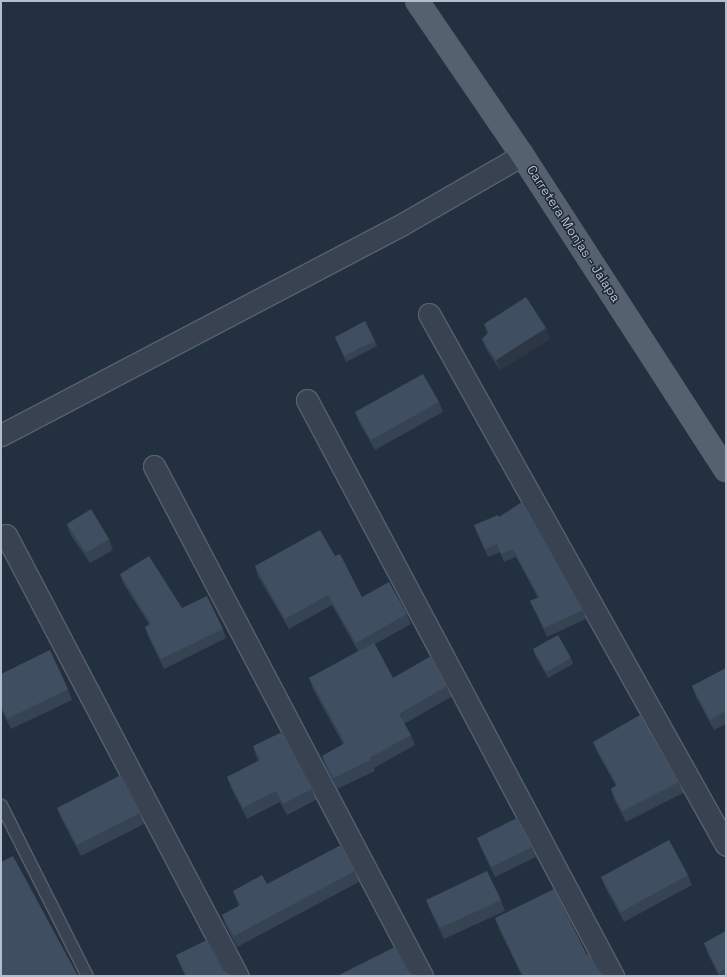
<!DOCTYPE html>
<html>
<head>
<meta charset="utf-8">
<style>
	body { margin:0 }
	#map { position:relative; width:727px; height:977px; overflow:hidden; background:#233040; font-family:"Space Grotesk",sans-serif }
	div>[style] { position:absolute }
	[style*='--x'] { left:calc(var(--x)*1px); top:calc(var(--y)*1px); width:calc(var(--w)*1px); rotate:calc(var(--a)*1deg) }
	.roads { filter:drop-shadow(1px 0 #56606e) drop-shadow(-1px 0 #56606e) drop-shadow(0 1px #56606e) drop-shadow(0 -1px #56606e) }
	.service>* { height:11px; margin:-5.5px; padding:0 5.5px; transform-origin:5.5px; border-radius:5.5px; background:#384250 }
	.minor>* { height:21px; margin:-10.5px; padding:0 10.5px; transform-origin:10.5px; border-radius:10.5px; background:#384250 }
	.primary>* { height:22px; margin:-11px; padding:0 11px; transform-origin:11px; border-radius:11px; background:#566170 }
	.wall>* { inset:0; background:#364353 }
	.shaded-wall>* { inset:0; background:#2c3743 }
	.building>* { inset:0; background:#3f4e60 }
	span { translate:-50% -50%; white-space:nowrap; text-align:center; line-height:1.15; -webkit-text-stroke:3px #1d2735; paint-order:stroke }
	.street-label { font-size:13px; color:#b4bdcb }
	.frame { position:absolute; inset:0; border:2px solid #b4bdcb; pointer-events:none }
</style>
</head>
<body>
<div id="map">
	<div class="roads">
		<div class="service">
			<div style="--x:1;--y:805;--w:191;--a:63.3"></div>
		</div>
		<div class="minor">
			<div style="--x:429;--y:314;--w:608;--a:60.78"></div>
			<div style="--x:307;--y:400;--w:652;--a:62.02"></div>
			<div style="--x:1;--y:435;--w:452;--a:-27.7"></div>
			<div style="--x:401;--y:225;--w:140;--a:-30"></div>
			<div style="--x:154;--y:466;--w:576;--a:62.28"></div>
			<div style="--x:6;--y:535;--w:498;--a:62.3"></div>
		</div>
		<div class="primary">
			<div style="--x:417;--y:1;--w:186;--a:55.7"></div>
			<div style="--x:522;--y:155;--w:375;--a:57.1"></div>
		</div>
	</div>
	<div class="wall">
		<div style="clip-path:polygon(484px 324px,546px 328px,550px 339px,500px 370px,486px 349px,482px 339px,487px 334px)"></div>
		<div style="clip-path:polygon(335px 337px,375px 341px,377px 346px,346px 362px)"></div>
		<div style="clip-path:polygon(439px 402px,443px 412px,375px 450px,359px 422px,355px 412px)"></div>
		<div style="clip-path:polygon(499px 517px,583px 610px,586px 619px,547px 637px,534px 609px,530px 601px,538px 598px,516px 557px,504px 562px,500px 552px,488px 557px,477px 533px,474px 525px)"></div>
		<div style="clip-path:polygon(67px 524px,109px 539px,113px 550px,90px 563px,70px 534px)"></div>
		<div style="clip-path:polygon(335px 556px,362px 597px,407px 614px,411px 624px,375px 644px,393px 678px,447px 686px,451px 697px,404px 724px,411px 735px,415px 745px,374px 768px,375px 771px,337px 789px,326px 767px,322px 756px,343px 744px,313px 689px,309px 678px,358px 651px,332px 605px,289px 629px,258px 576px,255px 566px)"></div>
		<div style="clip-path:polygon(120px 574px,182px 608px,223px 629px,226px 638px,164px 669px,148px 636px,145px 627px,149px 624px,123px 583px)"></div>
		<div style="clip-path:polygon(533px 649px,571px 658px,573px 664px,548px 678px,535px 655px)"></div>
		<div style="clip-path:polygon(726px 668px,726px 724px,714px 730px,696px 697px,692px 686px)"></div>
		<div style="clip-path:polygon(1px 674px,68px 689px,72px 700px,11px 729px,1px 709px)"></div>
		<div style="clip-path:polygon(593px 742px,679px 782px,683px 793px,626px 822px,614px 799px,611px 789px,616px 786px,597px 752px)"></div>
		<div style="clip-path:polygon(253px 746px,312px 789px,316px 800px,287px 815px,280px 802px,247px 819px,231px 788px,227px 777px,258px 761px)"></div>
		<div style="clip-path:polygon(57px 808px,140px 813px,144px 824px,81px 856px,61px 818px)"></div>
		<div style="clip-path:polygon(477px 838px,532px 847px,536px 857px,495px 877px,481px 848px)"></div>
		<div style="clip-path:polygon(355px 871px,359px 882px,237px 947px,226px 926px,222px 915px,239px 906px,233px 891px,267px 884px)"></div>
		<div style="clip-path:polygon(688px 875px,692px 885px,624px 922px,605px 887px,601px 877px)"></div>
		<div style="clip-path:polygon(426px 900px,501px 900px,505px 911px,444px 939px,430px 910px)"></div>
		<div style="clip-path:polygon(495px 918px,587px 955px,599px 971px,605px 976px,522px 976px,499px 929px)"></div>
		<div style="clip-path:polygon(726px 931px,726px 976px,719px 976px,708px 954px,704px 943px)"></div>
		<div style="clip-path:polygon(176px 955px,224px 971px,232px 976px,185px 976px,180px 965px)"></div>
	</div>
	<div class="shaded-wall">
		<div style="clip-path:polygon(546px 328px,550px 339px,500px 370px,496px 360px)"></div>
	</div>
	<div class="building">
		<div style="clip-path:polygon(526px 297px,546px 328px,496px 360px,482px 339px,489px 332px,484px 324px)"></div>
		<div style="clip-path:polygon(365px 321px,375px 341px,344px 356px,335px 337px)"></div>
		<div style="clip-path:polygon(423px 374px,439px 402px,371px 440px,355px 412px)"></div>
		<div style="clip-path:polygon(522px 502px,583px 610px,544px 628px,530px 601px,539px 597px,513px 549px,501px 554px,497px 544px,485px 549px,474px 525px,498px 515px,499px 517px)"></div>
		<div style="clip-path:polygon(91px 509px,109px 539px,86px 553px,67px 524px)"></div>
		<div style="clip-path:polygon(320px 530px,335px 556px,340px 554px,362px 597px,389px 582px,407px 614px,356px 643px,328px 595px,285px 619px,255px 566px)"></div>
		<div style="clip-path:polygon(149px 556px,182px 608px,207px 596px,223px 629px,161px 659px,145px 627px,151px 624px,120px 574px)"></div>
		<div style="clip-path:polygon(558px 635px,571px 658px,546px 672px,533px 649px)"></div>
		<div style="clip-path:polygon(374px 643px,393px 678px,431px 656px,447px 686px,399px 714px,411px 735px,369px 758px,371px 760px,333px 778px,322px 756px,345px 743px,309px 678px)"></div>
		<div style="clip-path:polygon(50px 650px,68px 689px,7px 719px,1px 706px,1px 674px)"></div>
		<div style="clip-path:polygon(726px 668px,726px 711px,710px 720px,692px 686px)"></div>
		<div style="clip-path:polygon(640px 715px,679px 782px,622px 811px,611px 789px,617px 785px,593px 742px)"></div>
		<div style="clip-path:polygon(282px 732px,312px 789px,283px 804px,276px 791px,243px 808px,227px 777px,260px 760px,253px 746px)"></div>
		<div style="clip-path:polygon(121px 775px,140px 813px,77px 845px,57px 808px)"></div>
		<div style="clip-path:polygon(517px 818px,532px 847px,491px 867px,477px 838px)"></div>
		<div style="clip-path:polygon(669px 840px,688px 875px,621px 912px,601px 877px)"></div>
		<div style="clip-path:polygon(341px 845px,355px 871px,234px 936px,222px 915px,240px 905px,233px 891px,262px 875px,267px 884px)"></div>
		<div style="clip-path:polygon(13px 856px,78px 976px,1px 976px,1px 862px)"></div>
		<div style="clip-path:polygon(487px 871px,501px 900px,440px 928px,426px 900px)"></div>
		<div style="clip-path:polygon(554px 889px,587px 955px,589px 954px,599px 971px,605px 976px,523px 976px,495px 918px)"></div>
		<div style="clip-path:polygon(726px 931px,726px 969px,719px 973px,704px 943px)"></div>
		<div style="clip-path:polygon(207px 940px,224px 971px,232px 976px,187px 976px,176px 955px)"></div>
		<div style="clip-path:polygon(395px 947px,408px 971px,414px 976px,337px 976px)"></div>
	</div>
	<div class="street-label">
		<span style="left:573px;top:234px;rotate:57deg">Carretera Monjas - Jalapa</span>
	</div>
	<div class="frame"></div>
</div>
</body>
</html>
